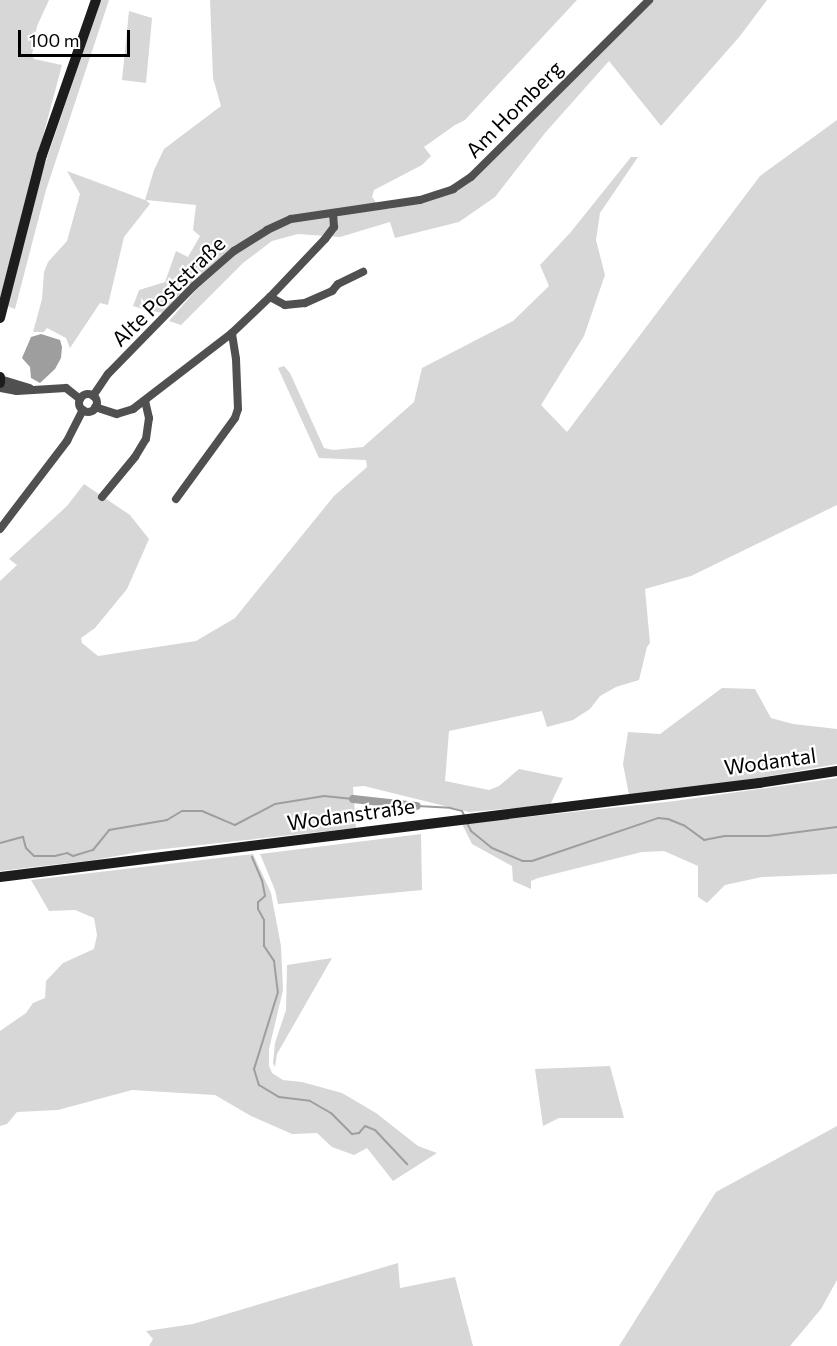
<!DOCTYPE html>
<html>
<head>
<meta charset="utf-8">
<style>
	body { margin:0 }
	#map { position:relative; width:837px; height:1346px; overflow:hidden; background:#fff; font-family:Commissioner,sans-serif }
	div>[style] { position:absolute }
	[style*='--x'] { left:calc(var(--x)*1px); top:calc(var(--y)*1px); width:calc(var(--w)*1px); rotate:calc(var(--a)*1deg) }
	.green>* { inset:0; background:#d7d7d7 }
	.water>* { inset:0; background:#9e9e9e }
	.stream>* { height:2px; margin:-1px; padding:0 1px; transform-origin:1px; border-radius:1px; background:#9e9e9e }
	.canal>* { height:8px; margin:-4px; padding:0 4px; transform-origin:4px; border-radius:4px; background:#9e9e9e }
	.minor>* { height:8px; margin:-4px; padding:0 4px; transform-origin:4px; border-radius:4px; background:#505050 }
	.minor>.ring { margin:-4px; padding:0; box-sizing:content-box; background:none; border:8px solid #505050; border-radius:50% }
	.secondary>* { height:10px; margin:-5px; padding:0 5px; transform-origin:5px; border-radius:5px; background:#1d1d1d }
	span { translate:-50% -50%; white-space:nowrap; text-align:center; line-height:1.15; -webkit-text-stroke:4.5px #fff; paint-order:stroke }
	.street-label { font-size:21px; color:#000 }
	.scale { position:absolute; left:18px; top:30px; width:112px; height:27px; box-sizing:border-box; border:3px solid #000; border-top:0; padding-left:8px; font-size:18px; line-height:21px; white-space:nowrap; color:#000; -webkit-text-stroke:4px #fff; paint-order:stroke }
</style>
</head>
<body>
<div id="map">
	<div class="green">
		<div style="clip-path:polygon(0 0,49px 0,37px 26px,32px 55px,34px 59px,62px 65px,0 298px)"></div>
		<div style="clip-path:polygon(101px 0,109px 0,46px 190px,15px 309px,7px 306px,38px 184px)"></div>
		<div style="clip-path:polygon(210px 0,577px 0,465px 120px,455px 125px,424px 147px,431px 156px,422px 165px,374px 190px,372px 197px,378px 205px,388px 209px,453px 192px,652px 0,767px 0,740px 36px,661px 126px,609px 61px,545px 133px,495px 197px,459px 222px,395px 238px,390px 222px,340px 237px,298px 234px,272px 241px,243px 263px,181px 325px,169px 321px,196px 290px,235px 255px,268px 233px,292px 223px,289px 218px,265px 227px,233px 247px,163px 313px,146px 310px,133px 306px,139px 290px,165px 282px,176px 251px,188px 257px,200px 236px,193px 230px,196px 205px,146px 200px,150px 204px,124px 237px,108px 305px,100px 303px,70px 348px,66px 338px,47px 328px,44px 332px,33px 332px,42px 299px,44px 272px,48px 262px,67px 241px,80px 194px,67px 171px,145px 200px,154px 170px,164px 149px,221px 106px,213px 78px)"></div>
		<div style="clip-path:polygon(129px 11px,152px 18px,146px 83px,122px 80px)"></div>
		<div style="clip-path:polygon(837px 120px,837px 505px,691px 576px,645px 589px,650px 643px,647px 647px,639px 680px,616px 687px,600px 696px,590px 709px,573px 720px,547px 727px,542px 711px,449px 731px,445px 781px,489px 790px,499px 786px,519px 769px,563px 778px,550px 805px,469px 812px,364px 786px,353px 787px,356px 828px,145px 851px,94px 860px,0 871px,0 581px,17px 565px,9px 559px,67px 506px,84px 484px,130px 515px,149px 539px,127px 589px,95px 628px,81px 638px,82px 643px,98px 656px,196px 641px,235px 618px,334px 496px,367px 467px,366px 460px,319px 458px,278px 368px,284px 366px,290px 373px,324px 448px,333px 450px,363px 447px,414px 402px,422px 368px,513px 321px,549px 286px,540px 265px,570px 233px,631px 157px,638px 157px,600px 213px,596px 240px,605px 275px,584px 336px,541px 405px,567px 432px,760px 176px)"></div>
		<div style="clip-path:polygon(722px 688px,755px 689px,771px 718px,793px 724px,837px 729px,837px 764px,729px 783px,629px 795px,623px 764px,628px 732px,660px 734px)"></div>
		<div style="clip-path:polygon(837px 778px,837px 874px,762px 877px,725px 885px,707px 903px,698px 897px,698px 866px,664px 851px,642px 852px,538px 878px,531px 881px,531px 889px,513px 881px,512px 866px,472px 844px,462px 824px,675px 801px)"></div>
		<div style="clip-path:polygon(421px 834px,422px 890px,278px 904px,275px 890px,260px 854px)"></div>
		<div style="clip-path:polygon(253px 854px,271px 893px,281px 946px,283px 990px,269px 1049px,269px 1066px,272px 1073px,283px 1080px,302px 1082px,342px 1093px,376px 1113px,418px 1146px,437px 1153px,393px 1181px,367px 1148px,354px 1155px,332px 1147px,317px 1133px,292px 1134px,251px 1116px,215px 1095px,132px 1090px,58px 1110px,17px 1112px,7px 1124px,0 1126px,0 1031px,26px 1013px,33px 1003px,45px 998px,46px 981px,63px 963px,94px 949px,97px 935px,94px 918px,75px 910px,49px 911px,31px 880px)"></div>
		<div style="clip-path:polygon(332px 958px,277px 1054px,275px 1067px,273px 1063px,275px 1043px,286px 1010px,287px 965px)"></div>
		<div style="clip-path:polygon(610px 1066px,624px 1118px,559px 1118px,543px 1126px,535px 1069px)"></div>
		<div style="clip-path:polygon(837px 1126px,837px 1280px,821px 1309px,790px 1346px,619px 1346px,716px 1192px)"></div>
		<div style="clip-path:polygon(398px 1263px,400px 1288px,455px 1277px,473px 1346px,149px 1346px,153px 1339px,146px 1331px,193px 1324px)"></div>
	</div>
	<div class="water">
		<div style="clip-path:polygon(41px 334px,60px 340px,62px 347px,61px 358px,55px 369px,40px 383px,31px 378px,30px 367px,22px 358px,31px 337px)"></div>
	</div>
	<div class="stream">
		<div style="--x:417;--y:806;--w:33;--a:3"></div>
		<div style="--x:450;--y:808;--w:12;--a:14"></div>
		<div style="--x:462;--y:811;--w:4;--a:63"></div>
		<div style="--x:467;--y:823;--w:9;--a:63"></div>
		<div style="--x:471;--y:831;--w:27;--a:39"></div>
		<div style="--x:492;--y:848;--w:33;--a:23"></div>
		<div style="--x:522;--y:861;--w:10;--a:0"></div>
		<div style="--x:532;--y:861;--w:133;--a:-18.8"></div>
		<div style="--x:658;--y:818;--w:10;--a:6"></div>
		<div style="--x:668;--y:819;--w:18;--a:22"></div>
		<div style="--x:685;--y:826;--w:24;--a:36"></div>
		<div style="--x:704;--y:840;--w:21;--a:-11"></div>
		<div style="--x:725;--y:836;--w:43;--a:0"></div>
		<div style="--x:768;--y:836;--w:70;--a:-7.4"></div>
		<div style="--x:0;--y:843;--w:24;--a:-15"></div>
		<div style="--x:23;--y:837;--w:11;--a:75"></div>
		<div style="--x:26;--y:848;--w:11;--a:45"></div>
		<div style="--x:34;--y:856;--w:21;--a:0"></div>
		<div style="--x:55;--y:856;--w:12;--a:-14"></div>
		<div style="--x:67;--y:853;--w:7;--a:27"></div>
		<div style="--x:73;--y:856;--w:21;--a:-17"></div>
		<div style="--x:93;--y:850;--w:26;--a:-51"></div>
		<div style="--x:109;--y:830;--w:59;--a:-9.8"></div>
		<div style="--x:167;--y:820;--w:17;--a:-31"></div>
		<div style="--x:182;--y:811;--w:20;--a:0"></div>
		<div style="--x:202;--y:811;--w:36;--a:23"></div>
		<div style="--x:235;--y:825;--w:45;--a:-27.7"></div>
		<div style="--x:275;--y:804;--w:50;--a:-9.3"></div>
		<div style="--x:324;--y:796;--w:29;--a:6"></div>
		<div style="--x:252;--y:857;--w:25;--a:67"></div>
		<div style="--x:262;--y:880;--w:16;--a:79"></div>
		<div style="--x:265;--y:896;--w:9;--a:139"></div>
		<div style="--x:258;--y:902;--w:7;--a:90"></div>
		<div style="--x:258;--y:909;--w:13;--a:61"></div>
		<div style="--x:264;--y:920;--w:26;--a:90"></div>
		<div style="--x:264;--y:946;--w:18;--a:56"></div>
		<div style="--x:274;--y:961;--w:31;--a:83"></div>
		<div style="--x:278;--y:992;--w:81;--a:107.3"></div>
		<div style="--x:254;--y:1069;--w:17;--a:73"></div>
		<div style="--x:259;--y:1085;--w:23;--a:31"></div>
		<div style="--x:279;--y:1097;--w:31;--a:7"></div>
		<div style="--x:310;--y:1101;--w:24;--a:30"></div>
		<div style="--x:331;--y:1113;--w:30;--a:45"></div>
		<div style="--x:352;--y:1134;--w:7;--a:-8"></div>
		<div style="--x:359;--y:1133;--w:9;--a:-49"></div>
		<div style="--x:365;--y:1126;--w:11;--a:22"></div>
		<div style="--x:375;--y:1130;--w:47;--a:46.7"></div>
	</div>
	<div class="canal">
		<div style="--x:353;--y:799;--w:64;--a:6.2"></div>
	</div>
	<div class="minor">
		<div style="--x:270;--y:297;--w:17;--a:28"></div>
		<div style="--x:285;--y:305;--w:20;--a:-6"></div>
		<div style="--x:305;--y:303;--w:30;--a:-24"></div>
		<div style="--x:332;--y:291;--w:9;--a:-49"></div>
		<div style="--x:338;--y:284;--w:28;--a:-26"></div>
		<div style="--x:0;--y:379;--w:31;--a:17"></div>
		<div style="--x:0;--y:388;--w:17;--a:10"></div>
		<div style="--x:17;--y:391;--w:49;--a:-3.5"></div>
		<div style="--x:66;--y:388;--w:18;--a:38"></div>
		<div class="ring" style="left:79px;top:394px;width:10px;height:10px"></div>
		<div style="--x:93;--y:396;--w:27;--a:-56"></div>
		<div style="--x:108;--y:374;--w:123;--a:-45.7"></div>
		<div style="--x:194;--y:286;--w:53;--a:-41.2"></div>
		<div style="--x:234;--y:251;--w:39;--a:-32"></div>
		<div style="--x:267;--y:230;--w:26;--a:-25"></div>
		<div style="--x:291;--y:219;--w:130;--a:-8.4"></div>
		<div style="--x:420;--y:200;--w:35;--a:-18"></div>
		<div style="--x:453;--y:189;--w:22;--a:-34"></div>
		<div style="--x:471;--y:177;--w:251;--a:-44.8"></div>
		<div style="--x:95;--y:407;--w:23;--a:18"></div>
		<div style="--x:117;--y:414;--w:17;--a:-17"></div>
		<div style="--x:133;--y:409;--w:125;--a:-37.5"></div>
		<div style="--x:232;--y:333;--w:52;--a:-43.5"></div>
		<div style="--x:270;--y:297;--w:80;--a:-46.5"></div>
		<div style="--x:325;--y:239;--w:15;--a:-53"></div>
		<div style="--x:334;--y:227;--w:13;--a:-94"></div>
		<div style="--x:102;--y:497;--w:52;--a:-50.5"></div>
		<div style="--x:135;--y:457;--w:21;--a:-59"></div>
		<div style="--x:146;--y:439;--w:21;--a:-82"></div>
		<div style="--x:149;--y:418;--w:17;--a:-103"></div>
		<div style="--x:176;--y:499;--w:100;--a:-53.9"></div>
		<div style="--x:235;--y:418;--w:9;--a:-72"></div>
		<div style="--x:238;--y:409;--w:50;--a:-92.3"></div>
		<div style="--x:236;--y:359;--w:26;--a:-99"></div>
		<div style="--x:0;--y:529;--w:111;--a:-52.7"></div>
		<div style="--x:67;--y:441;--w:35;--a:-63"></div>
	</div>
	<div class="secondary">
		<div style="--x:0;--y:318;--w:168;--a:-75.6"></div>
		<div style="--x:42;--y:155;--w:164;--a:-70.8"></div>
		<div style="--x:0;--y:377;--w:6;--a:90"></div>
		<div style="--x:0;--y:877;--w:765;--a:-7.06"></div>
		<div style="--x:759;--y:783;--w:79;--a:-8.7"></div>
	</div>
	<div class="street-label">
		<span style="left:514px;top:109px;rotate:-45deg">Am Homberg</span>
		<span style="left:168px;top:291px;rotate:-44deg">Alte Poststraße</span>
		<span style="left:770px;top:761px;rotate:-8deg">Wodantal</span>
		<span style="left:351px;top:814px;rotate:-8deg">Wodanstraße</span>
	</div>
	<div class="scale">100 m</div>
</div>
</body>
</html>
